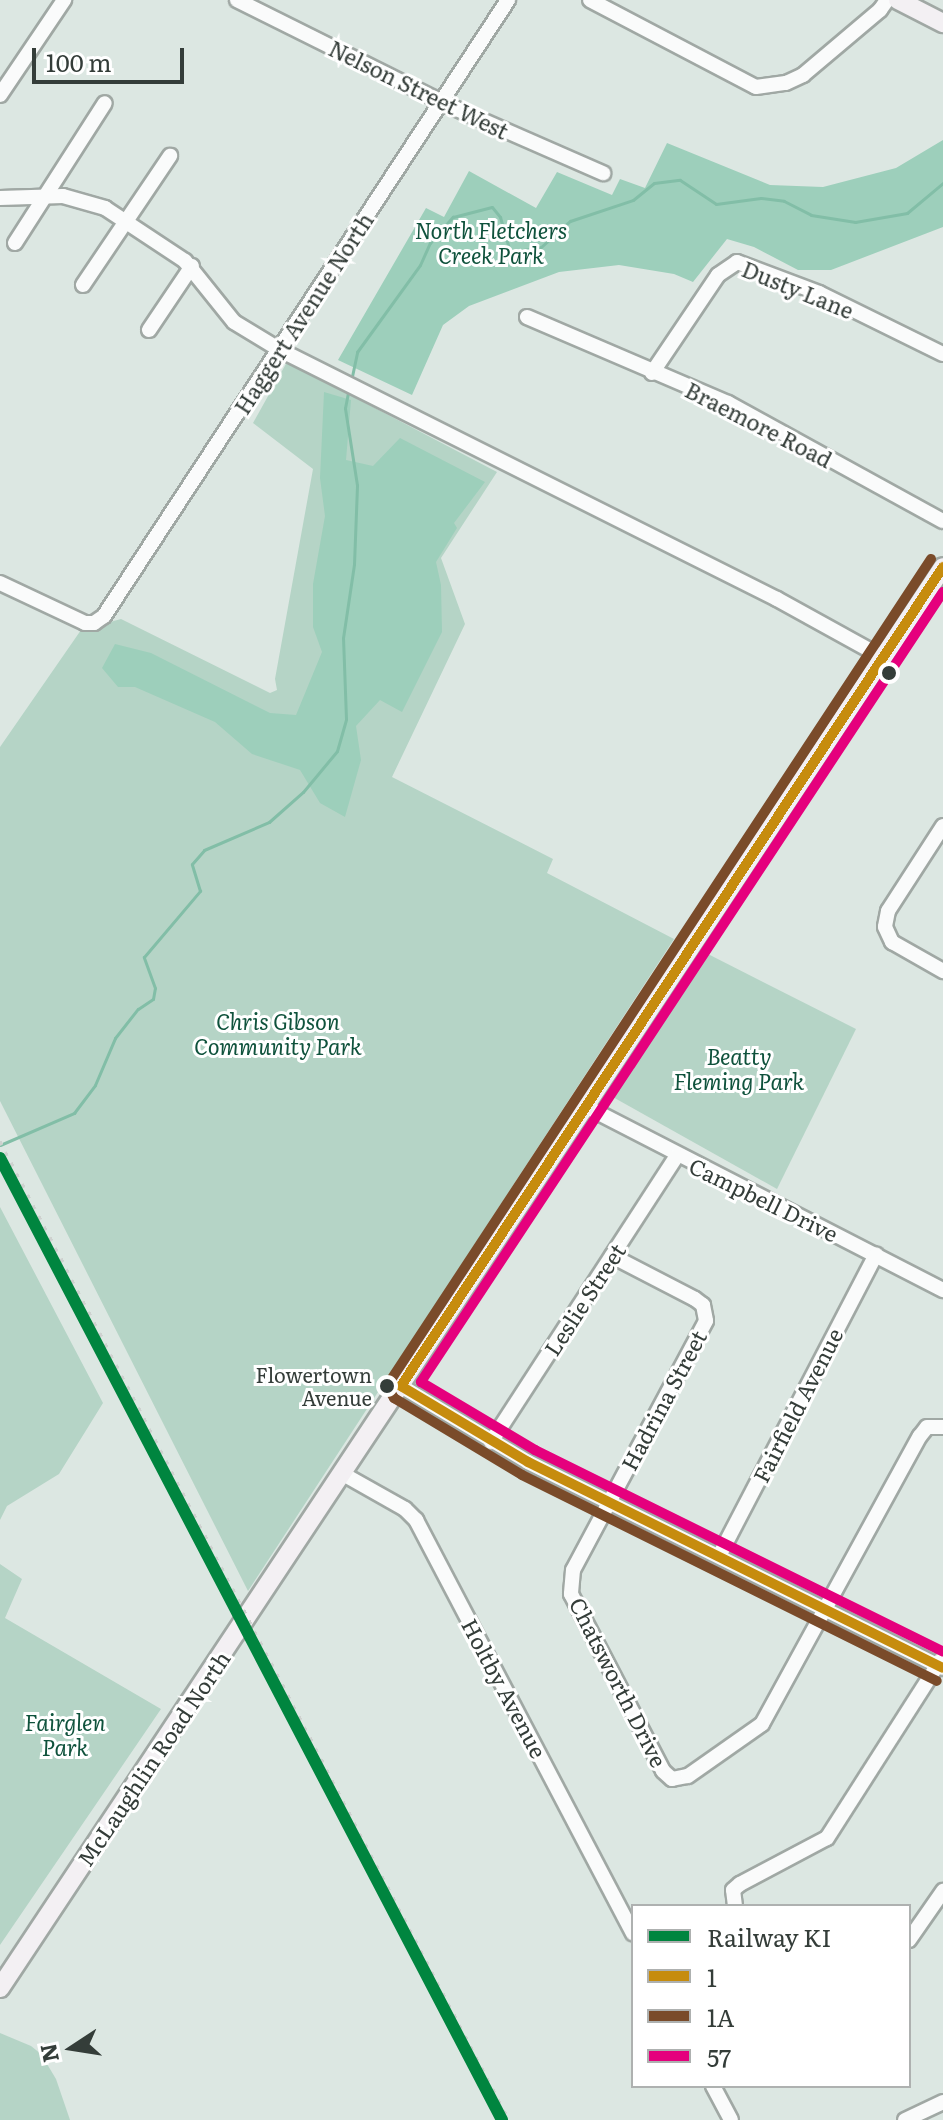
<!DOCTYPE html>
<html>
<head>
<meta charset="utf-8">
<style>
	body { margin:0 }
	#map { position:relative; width:943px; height:2120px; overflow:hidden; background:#dce7e2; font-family:Literata,serif }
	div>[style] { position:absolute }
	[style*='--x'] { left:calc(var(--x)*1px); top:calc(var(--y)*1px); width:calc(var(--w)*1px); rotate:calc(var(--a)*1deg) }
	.green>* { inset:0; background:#b5d4c6 }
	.forest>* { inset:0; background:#9dcfbb }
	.stream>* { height:3px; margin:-1.5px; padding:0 1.5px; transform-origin:1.5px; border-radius:1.5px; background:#82bea7 }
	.roads { filter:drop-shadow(2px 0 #a0a8a4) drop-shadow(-2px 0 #a0a8a4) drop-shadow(0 2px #a0a8a4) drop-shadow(0 -2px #a0a8a4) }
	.minor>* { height:14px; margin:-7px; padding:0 7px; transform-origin:7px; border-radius:7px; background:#fafbfb }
	.major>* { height:18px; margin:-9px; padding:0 9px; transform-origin:9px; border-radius:9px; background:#f3f0f3 }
	.rail>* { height:3px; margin-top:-1.5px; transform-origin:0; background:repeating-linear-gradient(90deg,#ced1cf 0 4px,transparent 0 12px) }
	.bus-1>* { height:10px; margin:-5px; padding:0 5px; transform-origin:5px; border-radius:5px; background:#c68c0e }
	.bus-2>* { height:10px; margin:-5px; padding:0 5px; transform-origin:5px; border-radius:5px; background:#7a4b2a }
	.bus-3>* { height:10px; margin:-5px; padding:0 5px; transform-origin:5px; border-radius:5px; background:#e5007d }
	.rail-1>* { height:12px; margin:-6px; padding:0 6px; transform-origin:6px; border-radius:6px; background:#00853f }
	.dots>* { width:22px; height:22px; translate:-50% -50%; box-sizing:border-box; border:4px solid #fff; border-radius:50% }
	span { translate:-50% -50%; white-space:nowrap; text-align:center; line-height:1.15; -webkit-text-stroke:6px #fff; paint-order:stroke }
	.bus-label { font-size:20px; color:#343d39 }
	.right { translate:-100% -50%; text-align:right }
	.street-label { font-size:22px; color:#343d39 }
	.park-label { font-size:22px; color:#0f523c; font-style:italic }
	.legend { position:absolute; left:631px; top:1904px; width:280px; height:184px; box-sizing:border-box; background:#fff; border:2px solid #aeb1b0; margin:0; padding:10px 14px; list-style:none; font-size:24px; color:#343d39 }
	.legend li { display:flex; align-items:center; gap:16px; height:40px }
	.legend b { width:40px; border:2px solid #aeb1b0 }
	.north { position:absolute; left:32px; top:2008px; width:80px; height:80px; -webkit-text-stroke:6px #fff; paint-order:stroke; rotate:258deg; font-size:22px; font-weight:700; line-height:32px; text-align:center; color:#343d39 }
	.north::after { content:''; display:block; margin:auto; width:28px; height:36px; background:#343d39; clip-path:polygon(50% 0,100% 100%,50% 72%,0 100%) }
	.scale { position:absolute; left:32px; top:48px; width:152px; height:36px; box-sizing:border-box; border:4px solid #343d39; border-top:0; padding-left:10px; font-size:24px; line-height:28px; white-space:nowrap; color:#343d39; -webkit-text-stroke:6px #fff; paint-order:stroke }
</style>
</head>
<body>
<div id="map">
	<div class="green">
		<div style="clip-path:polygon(287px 362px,497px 472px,441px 558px,465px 624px,392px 777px,553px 859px,547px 873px,674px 939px,248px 1591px,0 1101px,0 747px,81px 630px,121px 619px,270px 693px,277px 690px,275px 679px,313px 469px,253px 423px)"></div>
		<div style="clip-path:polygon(704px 952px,856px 1029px,777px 1189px,611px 1096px)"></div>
		<div style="clip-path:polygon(0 1207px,103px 1403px,59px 1474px,7px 1506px,0 1520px)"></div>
		<div style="clip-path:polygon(0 1564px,22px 1579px,5px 1618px,161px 1709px,0 1945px)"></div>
		<div style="clip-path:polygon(0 2033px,31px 2046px,41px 2054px,56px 2079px,70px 2120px,0 2120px)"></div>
	</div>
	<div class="forest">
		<div style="clip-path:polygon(943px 140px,943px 227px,831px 270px,798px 270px,754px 247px,727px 239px,693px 282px,674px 274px,619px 265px,559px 272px,469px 306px,443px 325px,412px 395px,338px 360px,426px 208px,444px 217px,469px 171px,536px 208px,557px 172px,612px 195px,620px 179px,645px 188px,667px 143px,770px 185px,823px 187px,896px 168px)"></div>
		<div style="clip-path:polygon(324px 392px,351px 400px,346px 460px,373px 466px,400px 438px,485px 482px,454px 523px,457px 528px,436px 562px,441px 585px,442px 632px,402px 712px,380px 700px,356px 726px,361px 760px,345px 817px,320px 803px,300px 770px,252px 754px,215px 722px,135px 687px,118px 687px,102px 668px,115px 644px,151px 653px,270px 713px,296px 715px,322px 652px,313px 627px,313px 584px,325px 516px,320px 478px)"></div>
	</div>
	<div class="stream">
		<div style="--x:351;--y:381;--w:30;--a:-78"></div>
		<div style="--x:357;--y:352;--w:107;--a:-54.1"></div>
		<div style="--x:420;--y:265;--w:24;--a:-66"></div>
		<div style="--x:430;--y:243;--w:35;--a:-49"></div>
		<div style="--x:453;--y:217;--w:40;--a:-14.4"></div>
		<div style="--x:492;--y:207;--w:13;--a:51"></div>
		<div style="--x:500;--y:217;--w:36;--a:74"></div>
		<div style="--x:510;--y:252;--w:31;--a:-9"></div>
		<div style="--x:541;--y:247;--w:39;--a:-42"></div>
		<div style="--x:570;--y:221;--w:66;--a:-18.4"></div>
		<div style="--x:633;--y:200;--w:27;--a:-39"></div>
		<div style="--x:654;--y:183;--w:26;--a:-7"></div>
		<div style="--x:680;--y:180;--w:43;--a:33.7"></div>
		<div style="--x:716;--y:204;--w:45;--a:-7.6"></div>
		<div style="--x:761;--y:198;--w:23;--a:7"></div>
		<div style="--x:784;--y:201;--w:30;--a:27"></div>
		<div style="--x:811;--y:215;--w:45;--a:9"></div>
		<div style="--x:855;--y:222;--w:53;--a:-9.8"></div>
		<div style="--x:907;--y:213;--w:47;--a:-39.8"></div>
		<div style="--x:0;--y:1145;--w:81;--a:-23.4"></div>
		<div style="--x:74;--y:1113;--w:35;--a:-53"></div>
		<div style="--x:95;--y:1085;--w:51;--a:-66.9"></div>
		<div style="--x:115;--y:1038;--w:37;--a:-52"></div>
		<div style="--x:138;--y:1009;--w:18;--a:-34"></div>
		<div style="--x:153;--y:999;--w:11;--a:-80"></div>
		<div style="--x:155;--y:988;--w:33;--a:-110"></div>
		<div style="--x:144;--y:957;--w:87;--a:-49.7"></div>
		<div style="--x:200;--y:891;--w:28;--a:-107"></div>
		<div style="--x:192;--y:864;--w:18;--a:-49"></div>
		<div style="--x:204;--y:850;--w:71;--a:-23.3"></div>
		<div style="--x:269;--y:822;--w:45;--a:-41.4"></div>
		<div style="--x:303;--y:792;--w:53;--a:-50.3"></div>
		<div style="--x:337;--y:751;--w:33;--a:-74"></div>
		<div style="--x:346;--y:719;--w:81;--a:-92.1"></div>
		<div style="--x:343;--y:638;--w:75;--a:-81.5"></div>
		<div style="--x:354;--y:564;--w:79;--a:-87.8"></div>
		<div style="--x:357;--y:485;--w:78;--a:-98.9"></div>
		<div style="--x:345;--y:408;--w:20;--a:-79"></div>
	</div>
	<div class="roads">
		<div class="minor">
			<div style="--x:237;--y:0;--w:242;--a:26.5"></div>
			<div style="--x:454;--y:108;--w:163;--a:23.6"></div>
			<div style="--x:590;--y:0;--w:187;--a:27.7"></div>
			<div style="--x:756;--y:87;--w:30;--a:-8"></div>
			<div style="--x:786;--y:83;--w:19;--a:-25"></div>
			<div style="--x:803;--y:75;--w:101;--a:-40.2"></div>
			<div style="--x:880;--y:10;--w:12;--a:-55"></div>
			<div style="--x:0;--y:95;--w:115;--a:-56"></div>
			<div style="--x:0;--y:198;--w:63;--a:-1.8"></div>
			<div style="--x:63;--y:196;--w:44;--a:15.9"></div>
			<div style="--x:105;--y:208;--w:96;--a:33.5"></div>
			<div style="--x:185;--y:261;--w:78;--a:51.2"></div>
			<div style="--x:234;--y:322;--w:54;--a:31.3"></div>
			<div style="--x:280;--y:350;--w:556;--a:26.61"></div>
			<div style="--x:777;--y:599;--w:122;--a:28.9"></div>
			<div style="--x:15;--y:243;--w:166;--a:-57.3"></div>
			<div style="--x:83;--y:285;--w:156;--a:-56"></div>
			<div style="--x:527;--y:317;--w:219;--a:23.2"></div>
			<div style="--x:728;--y:403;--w:245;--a:28.8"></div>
			<div style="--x:149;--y:330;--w:77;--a:-56.1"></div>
			<div style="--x:652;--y:373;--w:118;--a:-56"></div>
			<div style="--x:718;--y:275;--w:23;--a:-34"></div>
			<div style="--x:737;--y:262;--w:88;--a:20.7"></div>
			<div style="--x:819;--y:293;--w:138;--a:26.2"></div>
			<div style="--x:0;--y:583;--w:94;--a:25.2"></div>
			<div style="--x:85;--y:623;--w:9;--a:0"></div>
			<div style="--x:94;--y:623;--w:12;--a:-35"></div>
			<div style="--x:104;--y:616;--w:737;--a:-56.74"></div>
			<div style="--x:943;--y:826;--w:101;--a:122.9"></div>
			<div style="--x:888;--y:911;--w:16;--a:101"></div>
			<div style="--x:885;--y:927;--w:17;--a:65"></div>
			<div style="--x:892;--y:942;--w:59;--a:29.6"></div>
			<div style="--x:585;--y:1106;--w:403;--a:27.2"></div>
			<div style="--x:612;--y:1256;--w:93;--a:27.4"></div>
			<div style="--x:695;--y:1299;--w:10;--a:37"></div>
			<div style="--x:703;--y:1305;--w:16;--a:79"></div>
			<div style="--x:706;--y:1321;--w:282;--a:118.1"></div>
			<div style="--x:573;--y:1570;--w:24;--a:95"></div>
			<div style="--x:571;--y:1594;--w:199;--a:62.5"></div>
			<div style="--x:663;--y:1771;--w:12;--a:42"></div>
			<div style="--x:672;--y:1779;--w:16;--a:-11"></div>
			<div style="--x:688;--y:1776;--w:90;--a:-35.1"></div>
			<div style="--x:762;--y:1724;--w:328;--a:-61.3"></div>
			<div style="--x:920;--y:1436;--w:11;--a:-52"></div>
			<div style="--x:927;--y:1427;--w:16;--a:0"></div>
			<div style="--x:401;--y:1386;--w:148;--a:30.9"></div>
			<div style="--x:528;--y:1462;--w:463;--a:26.4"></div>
			<div style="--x:491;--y:1442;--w:341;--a:-57"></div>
			<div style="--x:343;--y:1474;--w:71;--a:29.4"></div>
			<div style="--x:405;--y:1509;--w:16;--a:45"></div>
			<div style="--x:416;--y:1520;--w:467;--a:62.3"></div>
			<div style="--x:719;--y:1556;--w:340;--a:-62.5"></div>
			<div style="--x:735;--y:1906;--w:16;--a:-97"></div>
			<div style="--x:733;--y:1890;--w:9;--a:-41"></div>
			<div style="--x:740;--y:1884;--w:98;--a:-27.9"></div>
			<div style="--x:827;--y:1838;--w:211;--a:-57.4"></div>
			<div style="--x:909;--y:1940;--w:60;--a:-55.2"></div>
			<div style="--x:713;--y:2086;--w:38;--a:62"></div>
			<div style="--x:905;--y:2120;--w:42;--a:-25.3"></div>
		</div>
		<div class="major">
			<div style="--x:898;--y:0;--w:51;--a:27.1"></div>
			<div style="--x:0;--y:1988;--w:1705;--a:-56.43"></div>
		</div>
	</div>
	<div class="rail">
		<div style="--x:0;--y:1141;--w:1103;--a:62.53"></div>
	</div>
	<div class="bus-1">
		<div style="--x:943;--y:567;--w:982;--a:123.5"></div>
		<div style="--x:401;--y:1386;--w:148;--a:30.9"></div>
		<div style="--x:528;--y:1462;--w:463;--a:26.4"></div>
	</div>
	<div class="bus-2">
		<div style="--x:931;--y:559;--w:990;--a:123.34"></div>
		<div style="--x:387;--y:1386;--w:14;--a:60"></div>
		<div style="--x:394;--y:1398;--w:149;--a:31"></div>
		<div style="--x:522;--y:1475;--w:463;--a:26.4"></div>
	</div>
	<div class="bus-3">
		<div style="--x:943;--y:592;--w:947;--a:123.46"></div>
		<div style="--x:421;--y:1382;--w:133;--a:30.8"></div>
		<div style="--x:535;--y:1450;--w:455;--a:26.3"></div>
	</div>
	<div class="rail-1">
		<div style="--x:0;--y:1158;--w:1085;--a:62.44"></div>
	</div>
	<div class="dots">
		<div style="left:889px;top:673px;background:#343d39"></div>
		<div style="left:387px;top:1386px;background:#343d39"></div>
	</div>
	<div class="bus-label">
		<span class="right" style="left:372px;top:1386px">Flowertown<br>Avenue</span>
	</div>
	<div class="street-label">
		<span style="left:419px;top:89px;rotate:26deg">Nelson Street West</span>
		<span style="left:798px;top:289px;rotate:22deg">Dusty Lane</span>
		<span style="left:303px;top:313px;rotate:-57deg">Haggert Avenue North</span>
		<span style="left:759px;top:424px;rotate:27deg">Braemore Road</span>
		<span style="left:764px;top:1199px;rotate:26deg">Campbell Drive</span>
		<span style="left:584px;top:1299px;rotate:-57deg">Leslie Street</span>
		<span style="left:663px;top:1400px;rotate:-62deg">Hadrina Street</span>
		<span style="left:797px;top:1405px;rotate:-63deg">Fairfield Avenue</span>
		<span style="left:619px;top:1682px;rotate:63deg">Chatsworth Drive</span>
		<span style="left:505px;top:1688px;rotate:62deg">Holtby Avenue</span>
		<span style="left:153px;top:1758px;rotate:-56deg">McLaughlin Road North</span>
	</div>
	<div class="park-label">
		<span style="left:491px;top:242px">North Fletchers<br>Creek Park</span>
		<span style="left:278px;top:1033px">Chris Gibson<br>Community Park</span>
		<span style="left:739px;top:1068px">Beatty<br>Fleming Park</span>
		<span style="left:65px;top:1734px">Fairglen<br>Park</span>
	</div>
	<ul class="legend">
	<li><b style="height:10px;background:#00853f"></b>Railway KI</li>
	<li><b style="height:10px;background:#c68c0e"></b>1</li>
	<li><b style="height:10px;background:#7a4b2a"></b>1A</li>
	<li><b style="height:10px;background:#e5007d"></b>57</li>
	</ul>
	<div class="north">N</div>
	<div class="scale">100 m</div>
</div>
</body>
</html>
